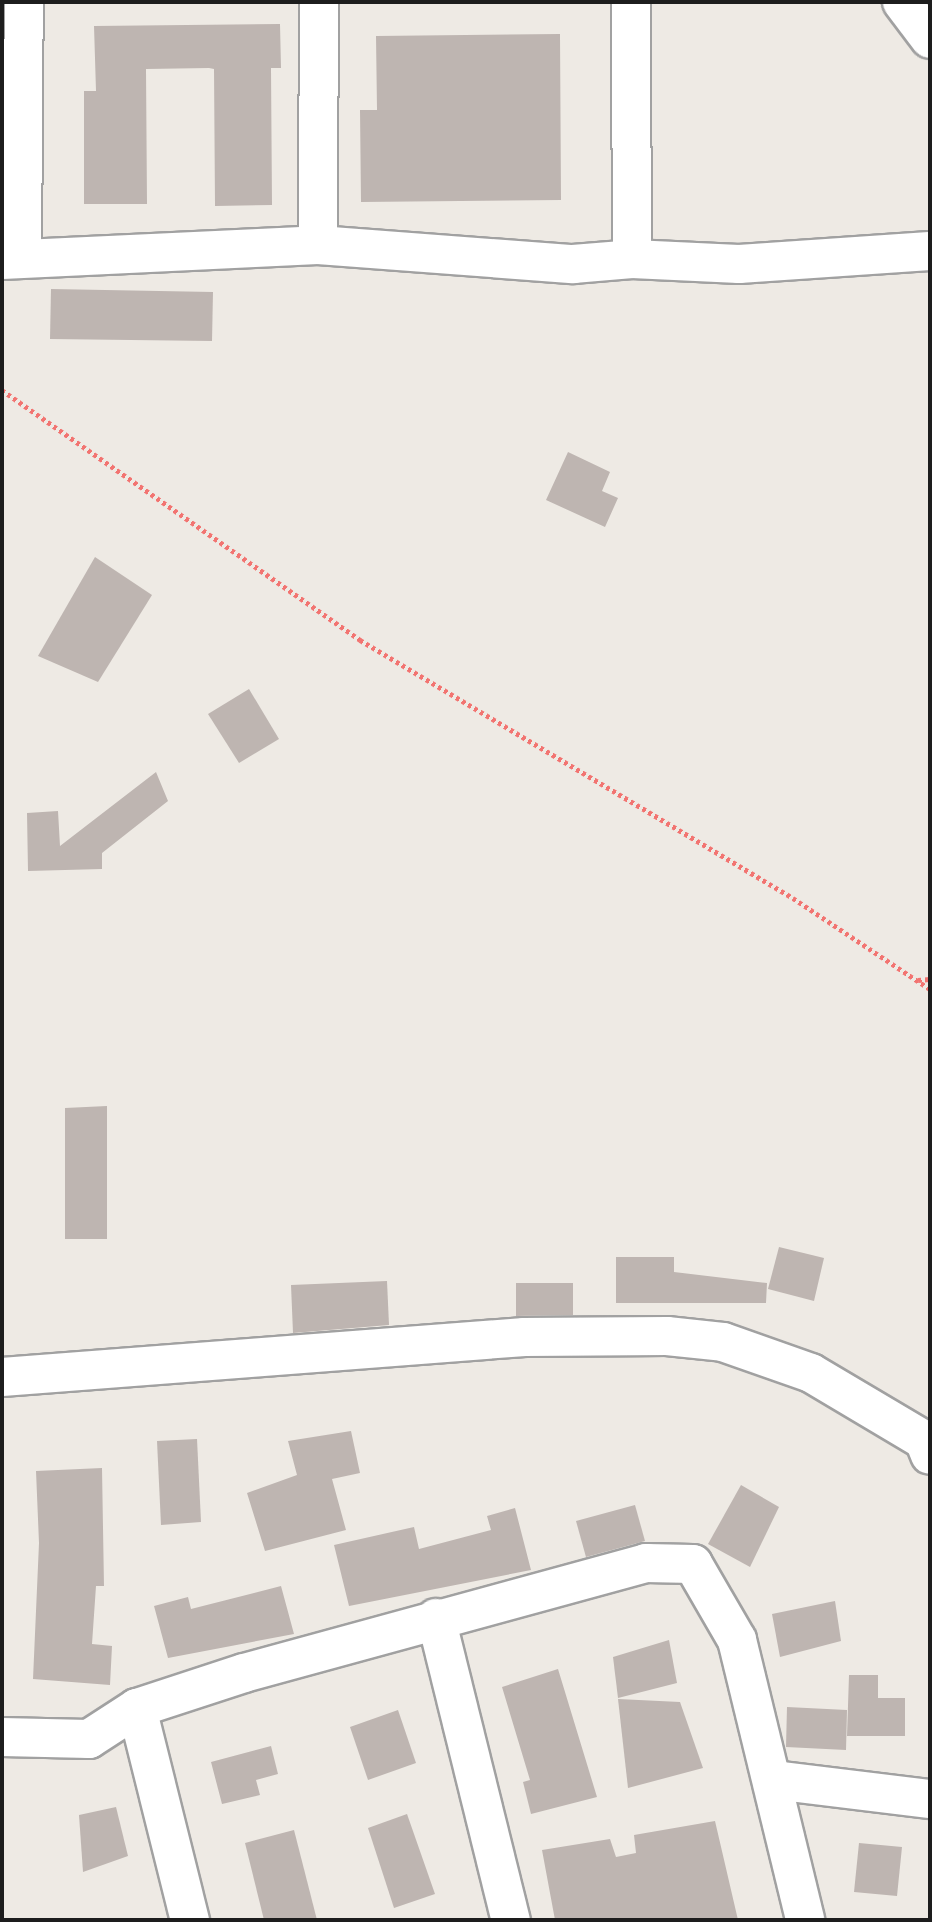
<!DOCTYPE html>
<html>
<head>
<meta charset="utf-8">
<style>
	body { margin:0 }
	#map { position:relative; width:932px; height:1922px; overflow:hidden; background:#eeeae4; font-family:"PT Sans Narrow",sans-serif }
	div>[style] { position:absolute }
	[style*='--x'] { left:calc(var(--x)*1px); top:calc(var(--y)*1px); width:calc(var(--w)*1px); rotate:calc(var(--a)*1deg) }
	.building>* { inset:0; background:#beb5b1 }
	.path>* { height:4.5px; margin-top:-2.25px; transform-origin:0; background:repeating-linear-gradient(90deg,#f27471 0 3.5px,transparent 0 7px) }
	.roads { filter:drop-shadow(2px 0 #a1a1a1) drop-shadow(-2px 0 #a1a1a1) drop-shadow(0 2px #a1a1a1) drop-shadow(0 -2px #a1a1a1) }
	.minor>* { height:38px; margin:-19px; padding:0 19px; transform-origin:19px; border-radius:19px; background:#fff }
	span { translate:-50% -50%; white-space:nowrap; text-align:center; line-height:1.15; -webkit-text-stroke:5px #fff; paint-order:stroke }
	.frame { position:absolute; inset:0; border:4px solid #1d1d1d; pointer-events:none }
</style>
</head>
<body>
<div id="map">
	<div class="building">
		<div style="clip-path:polygon(280px 24px,281px 68px,271px 68px,272px 205px,215px 206px,214px 69px,209px 68px,146px 69px,147px 204px,84px 204px,84px 91px,96px 91px,94px 26px)"></div>
		<div style="clip-path:polygon(560px 34px,561px 200px,361px 202px,360px 110px,377px 110px,376px 36px)"></div>
		<div style="clip-path:polygon(51px 289px,213px 292px,212px 341px,50px 339px)"></div>
		<div style="clip-path:polygon(568px 452px,610px 472px,602px 491px,618px 498px,605px 527px,546px 500px)"></div>
		<div style="clip-path:polygon(95px 557px,152px 595px,98px 682px,38px 656px)"></div>
		<div style="clip-path:polygon(249px 689px,279px 739px,239px 763px,208px 714px)"></div>
		<div style="clip-path:polygon(156px 772px,168px 801px,102px 853px,102px 869px,28px 871px,27px 813px,58px 811px,60px 846px)"></div>
		<div style="clip-path:polygon(107px 1106px,107px 1239px,65px 1239px,65px 1108px)"></div>
		<div style="clip-path:polygon(779px 1247px,824px 1258px,814px 1301px,768px 1289px)"></div>
		<div style="clip-path:polygon(616px 1257px,674px 1257px,674px 1272px,767px 1283px,766px 1303px,616px 1303px)"></div>
		<div style="clip-path:polygon(387px 1281px,389px 1325px,293px 1333px,291px 1285px)"></div>
		<div style="clip-path:polygon(516px 1283px,573px 1283px,573px 1315px,516px 1316px)"></div>
		<div style="clip-path:polygon(351px 1431px,360px 1473px,332px 1479px,346px 1530px,265px 1551px,247px 1493px,297px 1475px,288px 1441px)"></div>
		<div style="clip-path:polygon(197px 1439px,201px 1522px,161px 1525px,157px 1441px)"></div>
		<div style="clip-path:polygon(102px 1468px,104px 1586px,96px 1586px,92px 1644px,112px 1646px,110px 1685px,33px 1679px,39px 1543px,36px 1471px)"></div>
		<div style="clip-path:polygon(741px 1485px,779px 1507px,750px 1567px,708px 1544px)"></div>
		<div style="clip-path:polygon(635px 1505px,645px 1541px,586px 1557px,576px 1521px)"></div>
		<div style="clip-path:polygon(515px 1508px,531px 1570px,349px 1606px,334px 1545px,414px 1527px,419px 1549px,491px 1530px,487px 1516px)"></div>
		<div style="clip-path:polygon(281px 1586px,294px 1634px,168px 1658px,154px 1606px,188px 1597px,191px 1609px)"></div>
		<div style="clip-path:polygon(835px 1601px,841px 1641px,780px 1657px,772px 1614px)"></div>
		<div style="clip-path:polygon(669px 1640px,677px 1683px,618px 1698px,613px 1657px)"></div>
		<div style="clip-path:polygon(558px 1669px,597px 1797px,531px 1814px,523px 1782px,530px 1780px,502px 1687px)"></div>
		<div style="clip-path:polygon(849px 1675px,878px 1675px,878px 1698px,905px 1698px,905px 1736px,847px 1736px)"></div>
		<div style="clip-path:polygon(618px 1699px,680px 1702px,703px 1768px,628px 1788px)"></div>
		<div style="clip-path:polygon(787px 1707px,847px 1710px,846px 1750px,786px 1747px)"></div>
		<div style="clip-path:polygon(398px 1710px,416px 1763px,368px 1780px,350px 1727px)"></div>
		<div style="clip-path:polygon(271px 1746px,278px 1774px,256px 1780px,260px 1795px,222px 1804px,211px 1762px)"></div>
		<div style="clip-path:polygon(116px 1807px,128px 1856px,83px 1872px,79px 1815px)"></div>
		<div style="clip-path:polygon(407px 1814px,435px 1894px,394px 1908px,368px 1828px)"></div>
		<div style="clip-path:polygon(715px 1821px,738px 1920px,555px 1920px,542px 1850px,610px 1839px,616px 1857px,636px 1853px,634px 1835px)"></div>
		<div style="clip-path:polygon(294px 1830px,317px 1920px,264px 1920px,245px 1843px)"></div>
		<div style="clip-path:polygon(859px 1843px,902px 1847px,897px 1896px,854px 1892px)"></div>
	</div>
	<div class="path">
		<div style="--x:2;--y:390;--w:437;--a:34.9"></div>
		<div style="--x:360;--y:640;--w:504;--a:30.79"></div>
		<div style="--x:793;--y:898;--w:164;--a:33.6"></div>
		<div style="--x:918;--y:980;--w:12;--a:-5"></div>
	</div>
	<div class="roads">
		<div class="minor">
			<div style="--x:631;--y:2;--w:257;--a:89.8"></div>
			<div style="--x:902;--y:2;--w:46;--a:52.9"></div>
			<div style="--x:318;--y:245;--w:243;--a:-89.8"></div>
			<div style="--x:22;--y:257;--w:255;--a:-89.6"></div>
			<div style="--x:2;--y:260;--w:316;--a:-2.7"></div>
			<div style="--x:318;--y:245;--w:256;--a:4.3"></div>
			<div style="--x:573;--y:264;--w:59;--a:-4.8"></div>
			<div style="--x:632;--y:259;--w:107;--a:2.7"></div>
			<div style="--x:739;--y:264;--w:191;--a:-3.9"></div>
			<div style="--x:2;--y:1377;--w:524;--a:-4.38"></div>
			<div style="--x:524;--y:1337;--w:143;--a:-0.4"></div>
			<div style="--x:667;--y:1336;--w:56;--a:6.1"></div>
			<div style="--x:723;--y:1342;--w:93;--a:19.4"></div>
			<div style="--x:811;--y:1373;--w:131;--a:30.7"></div>
			<div style="--x:924;--y:1440;--w:16;--a:68"></div>
			<div style="--x:436;--y:1618;--w:311;--a:76.1"></div>
			<div style="--x:137;--y:1708;--w:219;--a:76"></div>
			<div style="--x:2;--y:1737;--w:87;--a:1.3"></div>
			<div style="--x:89;--y:1739;--w:57;--a:-32.9"></div>
			<div style="--x:137;--y:1708;--w:113;--a:-18.1"></div>
			<div style="--x:244;--y:1673;--w:417;--a:-15.3"></div>
			<div style="--x:646;--y:1563;--w:47;--a:1.2"></div>
			<div style="--x:693;--y:1564;--w:88;--a:59.9"></div>
			<div style="--x:737;--y:1640;--w:288;--a:76.3"></div>
			<div style="--x:773;--y:1780;--w:158;--a:6.9"></div>
		</div>
	</div>
	<div class="frame"></div>
</div>
</body>
</html>
